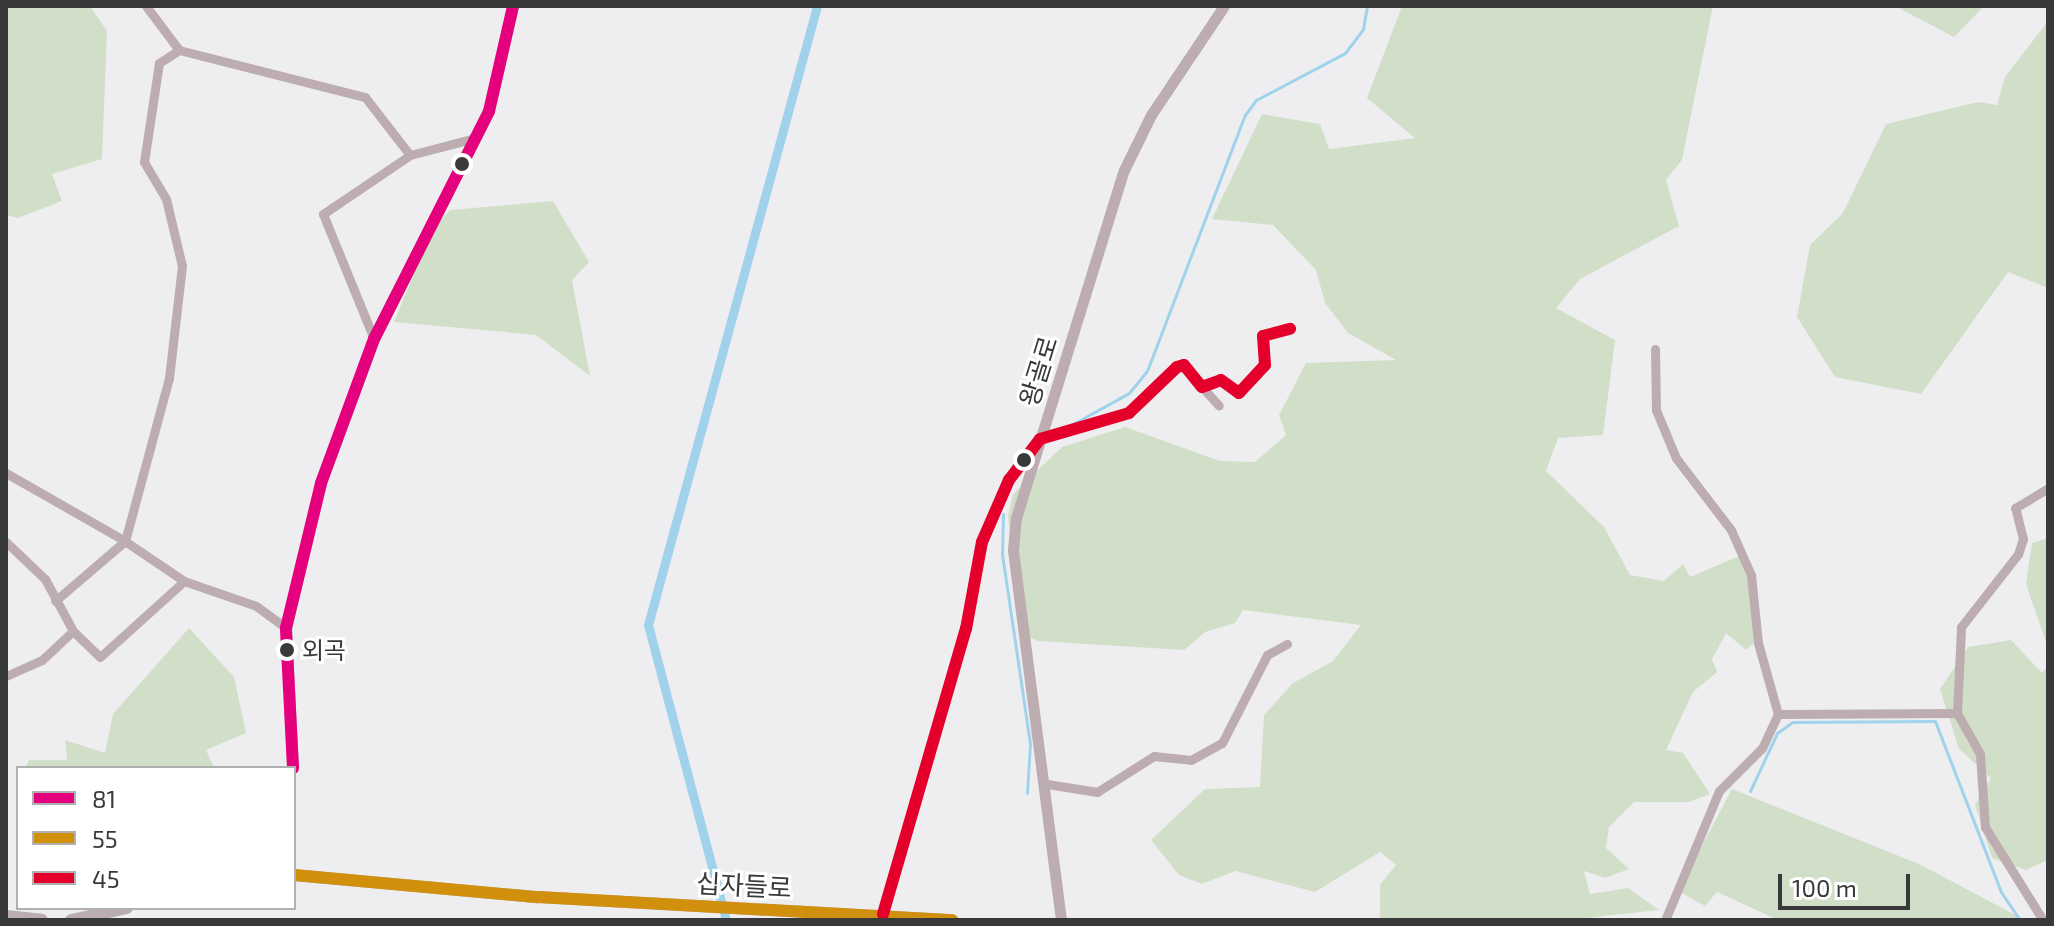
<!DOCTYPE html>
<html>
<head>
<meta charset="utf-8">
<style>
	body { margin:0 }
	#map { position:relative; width:2054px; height:926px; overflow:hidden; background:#eeeef1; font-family:"Exo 2","Noto Sans KR",sans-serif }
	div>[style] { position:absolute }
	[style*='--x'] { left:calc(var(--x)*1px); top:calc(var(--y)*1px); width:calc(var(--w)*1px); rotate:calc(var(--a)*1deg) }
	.green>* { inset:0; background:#d2dfc8 }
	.stream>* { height:3px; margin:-1.5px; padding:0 1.5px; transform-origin:1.5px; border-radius:1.5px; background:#a0d3eb }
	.canal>* { height:9px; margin:-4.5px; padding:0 4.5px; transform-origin:4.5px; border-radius:4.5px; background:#a0d3eb }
	.minor>* { height:9px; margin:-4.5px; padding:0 4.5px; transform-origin:4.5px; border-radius:4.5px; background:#bdadb0 }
	.tertiary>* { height:11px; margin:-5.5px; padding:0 5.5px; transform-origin:5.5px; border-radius:5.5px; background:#bdadb0 }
	.secondary>* { height:12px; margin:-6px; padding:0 6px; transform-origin:6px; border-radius:6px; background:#bbacb0 }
	.bus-1>* { height:12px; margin:-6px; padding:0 6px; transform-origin:6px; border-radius:6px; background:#e5007d }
	.bus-2>* { height:12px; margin:-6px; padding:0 6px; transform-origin:6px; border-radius:6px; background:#d1900c }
	.bus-3>* { height:12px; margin:-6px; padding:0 6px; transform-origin:6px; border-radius:6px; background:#e4002b }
	.dots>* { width:22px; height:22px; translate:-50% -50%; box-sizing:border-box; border:4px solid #fff; border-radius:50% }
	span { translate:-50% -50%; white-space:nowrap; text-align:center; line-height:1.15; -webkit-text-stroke:6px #fff; paint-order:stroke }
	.bus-label { font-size:24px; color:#38393a }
	.left { translate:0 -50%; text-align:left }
	.street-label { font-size:26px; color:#38393a }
	.frame { position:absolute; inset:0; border:8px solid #38393a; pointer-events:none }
	.legend { position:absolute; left:16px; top:766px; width:280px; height:144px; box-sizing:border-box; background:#fff; border:2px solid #afb0b0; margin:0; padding:10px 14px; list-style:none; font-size:24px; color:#38393a }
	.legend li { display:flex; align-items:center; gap:16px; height:40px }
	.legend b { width:40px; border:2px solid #afb0b0 }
	.scale { position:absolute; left:1778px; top:874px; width:132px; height:36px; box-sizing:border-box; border:4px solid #38393a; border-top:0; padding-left:10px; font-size:24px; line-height:28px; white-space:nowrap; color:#38393a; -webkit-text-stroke:6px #fff; paint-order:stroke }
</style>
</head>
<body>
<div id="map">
	<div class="green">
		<div style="clip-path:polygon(6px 6px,90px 6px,107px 31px,102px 159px,52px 174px,62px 201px,18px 218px,6px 215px)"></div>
		<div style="clip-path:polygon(1402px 6px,1713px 6px,1682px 160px,1666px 180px,1679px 226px,1580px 279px,1556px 308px,1615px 340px,1603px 435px,1558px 438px,1546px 471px,1604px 527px,1630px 575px,1664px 581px,1683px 564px,1690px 577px,1739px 556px,1748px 575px,1754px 643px,1746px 650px,1726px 633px,1712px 659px,1717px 672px,1693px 692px,1666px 750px,1683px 753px,1710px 794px,1689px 802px,1634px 802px,1609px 827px,1606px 848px,1629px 869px,1605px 878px,1584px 871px,1590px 894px,1628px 888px,1659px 910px,1568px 920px,1380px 920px,1380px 885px,1396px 865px,1380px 852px,1315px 892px,1235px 871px,1202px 884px,1179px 875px,1151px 840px,1205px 789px,1260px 787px,1264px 715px,1293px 683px,1333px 661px,1361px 625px,1243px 610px,1235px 623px,1205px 632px,1184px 650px,1038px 641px,1019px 633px,1008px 516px,1013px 494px,1062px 447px,1125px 427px,1220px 461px,1255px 462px,1286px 435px,1279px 415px,1306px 363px,1396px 360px,1348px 333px,1325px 303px,1316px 270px,1273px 225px,1212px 219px,1262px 114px,1320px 124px,1329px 149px,1415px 138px,1367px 98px)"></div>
		<div style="clip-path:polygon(1895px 6px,1984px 6px,1954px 37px)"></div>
		<div style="clip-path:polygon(2048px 21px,2048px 288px,2008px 272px,1921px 394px,1835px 377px,1797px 317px,1810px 245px,1843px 213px,1886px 124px,1978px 102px,1997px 105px,2005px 77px)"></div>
		<div style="clip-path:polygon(553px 201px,589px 262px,572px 280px,590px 376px,536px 335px,394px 322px,433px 228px,450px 210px)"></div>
		<div style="clip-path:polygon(2048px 538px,2048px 648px,2026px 584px,2032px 543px)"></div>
		<div style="clip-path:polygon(189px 628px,234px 677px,246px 733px,206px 750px,214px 768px,25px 768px,29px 760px,67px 760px,65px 740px,105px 753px,113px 714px)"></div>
		<div style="clip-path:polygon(2011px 640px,2042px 673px,2048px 666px,2048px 860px,2026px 870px,1992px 858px,1975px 805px,1991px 778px,1959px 749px,1940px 689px,1968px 647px)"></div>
		<div style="clip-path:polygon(1732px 789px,1919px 864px,2025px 920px,1778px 920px,1717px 892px,1705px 906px,1678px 891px)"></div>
	</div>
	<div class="stream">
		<div style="--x:1071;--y:425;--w:66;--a:-28.9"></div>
		<div style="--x:1129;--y:393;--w:28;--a:-51"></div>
		<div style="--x:1147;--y:371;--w:274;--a:-69.1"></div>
		<div style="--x:1245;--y:115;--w:19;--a:-54"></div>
		<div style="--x:1256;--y:100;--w:101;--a:-27.8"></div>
		<div style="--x:1345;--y:53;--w:30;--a:-53"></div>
		<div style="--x:1363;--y:29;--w:23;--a:-80"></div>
		<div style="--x:1003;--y:514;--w:40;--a:91.4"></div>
		<div style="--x:1002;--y:554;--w:192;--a:81.6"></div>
		<div style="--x:1030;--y:744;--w:49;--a:93.5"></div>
		<div style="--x:1750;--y:791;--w:64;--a:-65"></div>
		<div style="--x:1777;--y:733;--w:19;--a:-35"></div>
		<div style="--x:1793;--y:722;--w:142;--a:-0.4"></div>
		<div style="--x:1935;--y:721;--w:183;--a:68.9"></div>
		<div style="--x:2001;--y:892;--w:34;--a:56"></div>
	</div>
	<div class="canal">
		<div style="--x:726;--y:920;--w:305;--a:-104.8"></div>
		<div style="--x:648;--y:625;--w:642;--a:-74.73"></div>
	</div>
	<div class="minor">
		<div style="--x:146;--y:6;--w:55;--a:53.1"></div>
		<div style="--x:374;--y:339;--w:135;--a:-112.2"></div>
		<div style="--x:323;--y:214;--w:105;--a:-34.1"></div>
		<div style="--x:410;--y:155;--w:64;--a:-14.5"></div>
		<div style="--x:1655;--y:349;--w:61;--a:89.1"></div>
		<div style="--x:1656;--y:410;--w:52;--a:67.4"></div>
		<div style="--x:1676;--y:458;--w:91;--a:52.6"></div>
		<div style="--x:1731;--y:530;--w:49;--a:66"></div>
		<div style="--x:1751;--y:575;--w:68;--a:84.1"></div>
		<div style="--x:1758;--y:643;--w:74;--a:74.3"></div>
		<div style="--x:1778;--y:714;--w:38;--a:115"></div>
		<div style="--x:1762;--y:748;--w:61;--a:135"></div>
		<div style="--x:1719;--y:791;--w:140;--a:112.7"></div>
		<div style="--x:1202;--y:387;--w:25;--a:48"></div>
		<div style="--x:6;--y:473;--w:137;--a:29.7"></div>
		<div style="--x:125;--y:541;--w:92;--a:139.4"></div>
		<div style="--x:6;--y:542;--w:54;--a:43.5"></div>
		<div style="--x:45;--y:579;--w:59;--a:61.7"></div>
		<div style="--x:184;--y:581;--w:71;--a:-145.9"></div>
		<div style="--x:125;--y:541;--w:169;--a:-74.9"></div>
		<div style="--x:169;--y:378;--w:113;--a:-83.4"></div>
		<div style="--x:182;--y:266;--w:69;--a:-103.4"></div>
		<div style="--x:166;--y:199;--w:43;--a:-120.7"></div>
		<div style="--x:144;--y:162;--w:100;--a:-81.4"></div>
		<div style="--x:159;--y:63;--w:24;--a:-33"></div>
		<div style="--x:179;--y:50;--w:192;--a:14.2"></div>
		<div style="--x:365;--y:97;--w:73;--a:52.2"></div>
		<div style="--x:6;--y:676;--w:39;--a:-24"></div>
		<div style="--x:42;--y:660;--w:42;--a:-43.1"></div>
		<div style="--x:73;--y:631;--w:37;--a:44"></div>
		<div style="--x:100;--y:657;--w:113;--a:-42.1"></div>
		<div style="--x:184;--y:581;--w:76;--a:19.1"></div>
		<div style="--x:256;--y:606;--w:37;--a:36"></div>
		<div style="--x:1957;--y:713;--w:86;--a:-87.3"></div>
		<div style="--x:1961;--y:627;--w:93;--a:-52"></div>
		<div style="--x:2018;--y:554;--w:16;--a:-72"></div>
		<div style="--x:2023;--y:539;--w:32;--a:-104"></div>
		<div style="--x:2015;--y:508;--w:39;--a:-31"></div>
		<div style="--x:1778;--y:714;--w:179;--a:-0.3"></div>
		<div style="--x:1957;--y:713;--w:47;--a:60.7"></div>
		<div style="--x:1980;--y:754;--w:73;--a:86.1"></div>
		<div style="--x:1985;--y:827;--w:110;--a:58.1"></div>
		<div style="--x:1047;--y:784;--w:51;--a:9.1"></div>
		<div style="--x:1097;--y:792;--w:67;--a:-32.3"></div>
		<div style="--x:1154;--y:756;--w:37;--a:6"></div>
		<div style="--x:1191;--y:760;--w:35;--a:-29"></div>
		<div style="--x:1222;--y:743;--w:99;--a:-62.9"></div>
		<div style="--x:1267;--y:655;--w:23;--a:-29"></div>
		<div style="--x:883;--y:914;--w:297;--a:-73.8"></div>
		<div style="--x:966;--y:629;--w:88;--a:-79.6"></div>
		<div style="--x:982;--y:542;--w:68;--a:-66.5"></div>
		<div style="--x:1009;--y:480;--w:51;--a:-52.9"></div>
		<div style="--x:1040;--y:439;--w:93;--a:-16.3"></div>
		<div style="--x:1129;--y:413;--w:66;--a:-43.8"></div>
		<div style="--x:1177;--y:367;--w:7;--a:-16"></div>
		<div style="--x:1184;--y:365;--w:28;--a:51"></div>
		<div style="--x:1202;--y:387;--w:20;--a:-20"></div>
		<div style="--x:1221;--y:380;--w:22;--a:36"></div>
		<div style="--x:1239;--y:393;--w:38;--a:-47"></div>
		<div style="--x:1265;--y:365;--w:29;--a:-94"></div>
		<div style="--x:1263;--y:336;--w:28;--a:-15"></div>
	</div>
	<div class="tertiary">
		<div style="--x:293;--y:768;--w:140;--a:-92.9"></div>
		<div style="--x:286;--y:628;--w:149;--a:-76.4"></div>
		<div style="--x:321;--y:483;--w:153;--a:-69.8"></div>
		<div style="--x:374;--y:339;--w:255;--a:-63.2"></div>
		<div style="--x:489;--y:111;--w:108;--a:-77.1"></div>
		<div style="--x:1061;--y:920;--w:373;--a:-97.4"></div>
		<div style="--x:1013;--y:550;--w:32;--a:-85"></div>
		<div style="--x:1016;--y:518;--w:364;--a:-72.8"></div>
		<div style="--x:1124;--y:170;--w:61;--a:-63.9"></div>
		<div style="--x:1151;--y:115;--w:131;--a:-56.2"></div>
	</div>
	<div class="secondary">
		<div style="--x:294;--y:875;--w:245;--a:5.2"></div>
		<div style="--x:538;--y:897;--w:415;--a:3.2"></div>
		<div style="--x:6;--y:916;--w:36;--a:6"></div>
		<div style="--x:71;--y:920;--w:57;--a:-12.1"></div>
	</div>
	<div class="bus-1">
		<div style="--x:293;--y:768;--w:140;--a:-92.9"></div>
		<div style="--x:286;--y:628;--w:149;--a:-76.4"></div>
		<div style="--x:321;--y:483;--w:153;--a:-69.8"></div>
		<div style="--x:374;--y:339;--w:255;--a:-63.2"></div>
		<div style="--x:489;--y:111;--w:108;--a:-77.1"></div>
	</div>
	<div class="bus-2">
		<div style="--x:294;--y:875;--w:245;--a:5.2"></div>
		<div style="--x:538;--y:897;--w:415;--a:3.2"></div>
	</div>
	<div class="bus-3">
		<div style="--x:883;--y:914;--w:297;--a:-73.8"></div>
		<div style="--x:966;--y:629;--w:88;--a:-79.6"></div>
		<div style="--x:982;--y:542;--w:68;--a:-66.5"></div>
		<div style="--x:1009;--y:480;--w:51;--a:-52.9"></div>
		<div style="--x:1040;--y:439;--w:93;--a:-16.3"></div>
		<div style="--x:1129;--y:413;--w:66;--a:-43.8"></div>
		<div style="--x:1177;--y:367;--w:7;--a:-16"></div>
		<div style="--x:1184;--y:365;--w:28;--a:51"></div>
		<div style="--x:1202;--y:387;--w:20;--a:-20"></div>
		<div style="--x:1221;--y:380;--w:22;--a:36"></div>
		<div style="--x:1239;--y:393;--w:38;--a:-47"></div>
		<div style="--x:1265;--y:365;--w:29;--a:-94"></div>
		<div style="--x:1263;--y:336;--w:28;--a:-15"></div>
	</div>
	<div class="dots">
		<div style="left:462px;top:164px;background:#38393a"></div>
		<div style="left:1024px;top:460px;background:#38393a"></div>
		<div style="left:287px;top:650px;background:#38393a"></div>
	</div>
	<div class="bus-label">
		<span class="left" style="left:302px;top:650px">외곡</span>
	</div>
	<div class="street-label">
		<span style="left:1038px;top:371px;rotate:-73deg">왕골로</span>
		<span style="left:744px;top:885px;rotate:3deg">십자들로</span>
	</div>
	<div class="frame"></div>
	<ul class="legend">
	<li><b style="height:10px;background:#e5007d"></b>81</li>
	<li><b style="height:10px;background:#d1900c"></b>55</li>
	<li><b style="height:10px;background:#e4002b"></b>45</li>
	</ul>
	<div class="scale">100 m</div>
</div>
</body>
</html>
